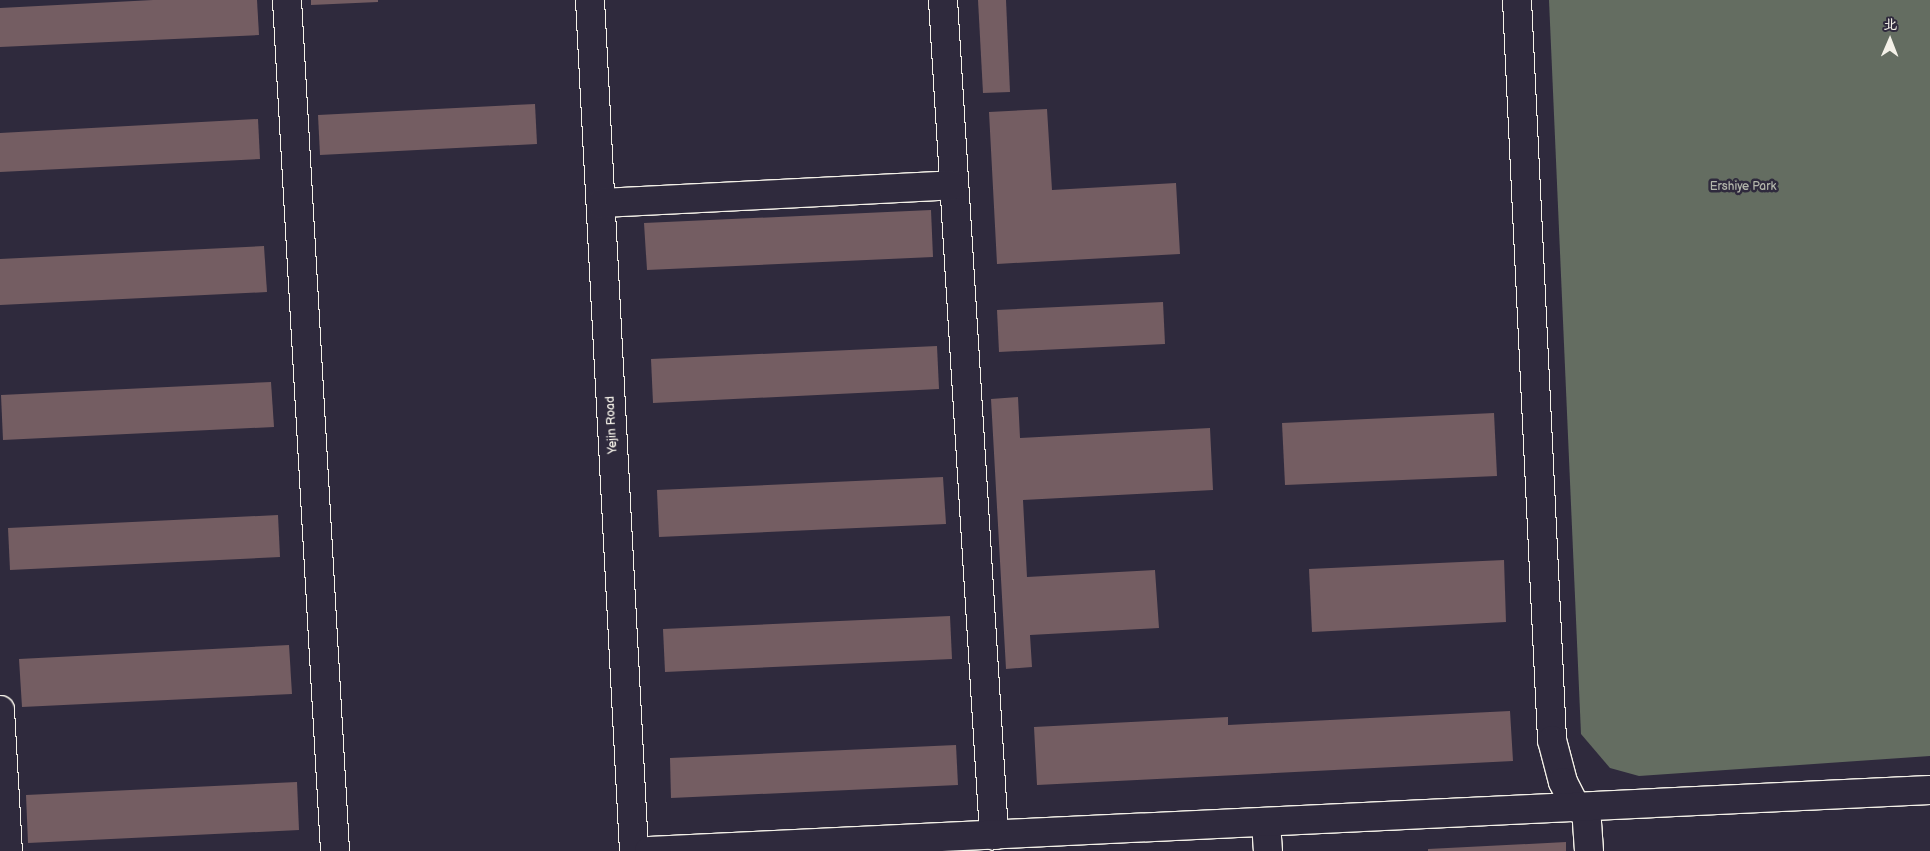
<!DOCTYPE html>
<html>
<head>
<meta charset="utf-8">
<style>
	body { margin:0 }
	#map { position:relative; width:1930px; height:851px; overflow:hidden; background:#2f2a3d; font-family:"Balsamiq Sans","LXGW WenKai TC",sans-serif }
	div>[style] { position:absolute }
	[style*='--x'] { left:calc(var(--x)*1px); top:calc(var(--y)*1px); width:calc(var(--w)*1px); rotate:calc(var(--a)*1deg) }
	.green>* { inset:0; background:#646d61 }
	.building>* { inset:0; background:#745d62 }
	.roads { filter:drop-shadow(1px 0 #f4f1e8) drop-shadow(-1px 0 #f4f1e8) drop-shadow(0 1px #f4f1e8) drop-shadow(0 -1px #f4f1e8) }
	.minor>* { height:28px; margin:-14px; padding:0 14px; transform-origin:14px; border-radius:14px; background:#2f2a3d }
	span { translate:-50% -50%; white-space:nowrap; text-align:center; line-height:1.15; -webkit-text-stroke:5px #2f2a3d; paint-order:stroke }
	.park-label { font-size:12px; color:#b3b6ab }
	.street-label { font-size:12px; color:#f4f1e8 }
	.north { position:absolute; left:1865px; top:15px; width:50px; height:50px; -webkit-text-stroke:4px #2f2a3d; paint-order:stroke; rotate:1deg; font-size:14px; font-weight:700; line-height:20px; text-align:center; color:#f4f1e8 }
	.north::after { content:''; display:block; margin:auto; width:18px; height:22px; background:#f4f1e8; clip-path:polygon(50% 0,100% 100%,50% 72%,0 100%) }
</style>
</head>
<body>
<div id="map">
	<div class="green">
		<div style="clip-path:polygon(1549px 0,1930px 0,1930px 756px,1639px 776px,1610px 768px,1581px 734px)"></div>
	</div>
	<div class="building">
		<div style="clip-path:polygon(153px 0,257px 0,259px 35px,0 47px,0 8px)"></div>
		<div style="clip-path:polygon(311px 0,378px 0,378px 2px,311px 5px)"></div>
		<div style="clip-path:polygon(978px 0,1006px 0,1010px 92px,983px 93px)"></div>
		<div style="clip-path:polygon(535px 104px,537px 144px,320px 155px,318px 115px)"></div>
		<div style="clip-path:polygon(1047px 109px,1052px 190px,1176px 183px,1180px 254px,997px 264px,989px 112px)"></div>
		<div style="clip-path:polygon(258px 119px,260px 159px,0 172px,0 133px)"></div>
		<div style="clip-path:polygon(931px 210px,933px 257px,647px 270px,644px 223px)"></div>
		<div style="clip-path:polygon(264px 246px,267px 292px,0 305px,0 259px)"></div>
		<div style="clip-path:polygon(1163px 302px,1165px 344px,999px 352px,997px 310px)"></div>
		<div style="clip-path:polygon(937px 346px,939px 389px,653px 403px,651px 359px)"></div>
		<div style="clip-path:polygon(271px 382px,274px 427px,3px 440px,1px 395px)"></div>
		<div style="clip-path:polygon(1018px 397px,1020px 438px,1210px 428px,1213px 490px,1023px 500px,1027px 577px,1155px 570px,1159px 628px,1030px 635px,1032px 667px,1006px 669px,991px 399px)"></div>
		<div style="clip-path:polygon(1494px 413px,1497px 476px,1285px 485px,1282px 423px)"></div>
		<div style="clip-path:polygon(943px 477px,946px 524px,659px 537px,657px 490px)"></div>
		<div style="clip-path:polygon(278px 515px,280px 557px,10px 570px,8px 528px)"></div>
		<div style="clip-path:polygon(1504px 560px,1506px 622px,1312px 632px,1309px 569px)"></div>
		<div style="clip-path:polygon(950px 616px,952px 659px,665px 672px,663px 629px)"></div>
		<div style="clip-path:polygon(289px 645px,292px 694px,22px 707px,19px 659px)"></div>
		<div style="clip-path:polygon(1510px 711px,1513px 761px,1037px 785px,1034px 727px,1228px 717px,1228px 725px)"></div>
		<div style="clip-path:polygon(956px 745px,958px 785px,671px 798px,670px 758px)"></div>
		<div style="clip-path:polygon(297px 782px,299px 830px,28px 843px,26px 795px)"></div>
		<div style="clip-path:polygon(1566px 842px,1566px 851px,1428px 851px,1428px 849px)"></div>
	</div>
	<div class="roads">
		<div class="minor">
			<div style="--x:287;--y:0;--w:852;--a:86.77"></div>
			<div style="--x:590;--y:0;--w:852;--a:87.04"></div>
			<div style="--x:943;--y:0;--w:837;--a:86.5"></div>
			<div style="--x:1517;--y:0;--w:741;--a:87.29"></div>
			<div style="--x:1552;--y:740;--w:43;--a:75.3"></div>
			<div style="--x:1563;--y:782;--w:29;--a:63"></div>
			<div style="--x:601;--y:203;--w:353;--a:-2.9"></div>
			<div style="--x:0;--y:710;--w:141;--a:86.8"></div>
			<div style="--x:1586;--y:808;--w:43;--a:86"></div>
			<div style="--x:1266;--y:823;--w:28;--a:86"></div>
			<div style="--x:649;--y:851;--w:1282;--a:-2.73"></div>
		</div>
	</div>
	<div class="park-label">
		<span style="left:1743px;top:187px">Ershiye Park</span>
	</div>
	<div class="street-label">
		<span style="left:612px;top:425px;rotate:-93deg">Yejin Road</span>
	</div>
	<div class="north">北</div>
</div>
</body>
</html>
